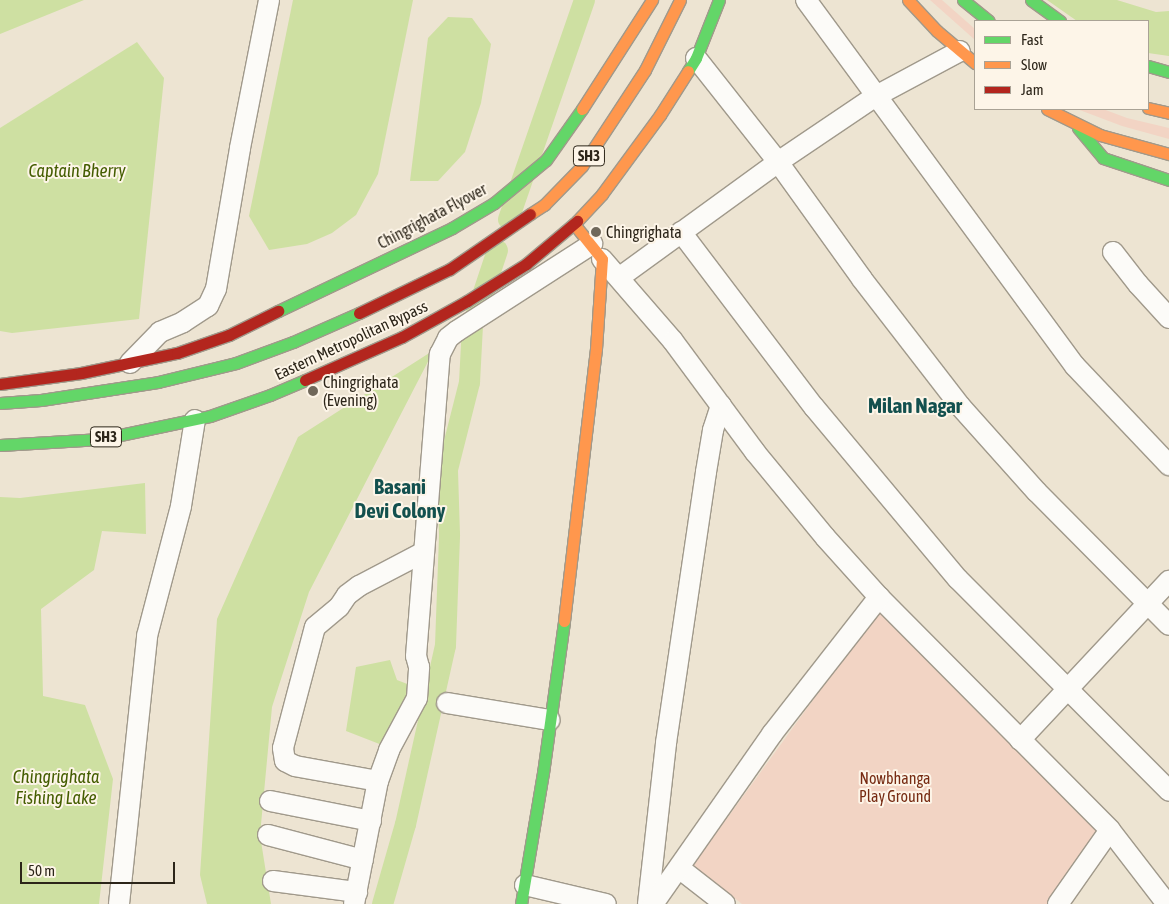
<!DOCTYPE html>
<html>
<head>
<meta charset="utf-8">
<style>
	body { margin:0 }
	#map { position:relative; width:1169px; height:904px; overflow:hidden; background:#ede4d2; font-family:"Asap Condensed",sans-serif }
	div>[style] { position:absolute }
	[style*='--x'] { left:calc(var(--x)*1px); top:calc(var(--y)*1px); width:calc(var(--w)*1px); rotate:calc(var(--a)*1deg) }
	.green>* { inset:0; background:#f2d4c4 }
	.water>* { inset:0; background:#cee0a2 }
	.canal>* { height:21px; margin:-10.5px; padding:0 10.5px; transform-origin:10.5px; border-radius:10.5px; background:#cee0a2 }
	.roads { filter:drop-shadow(1px 0 #a0998b) drop-shadow(-1px 0 #a0998b) drop-shadow(0 1px #a0998b) drop-shadow(0 -1px #a0998b) }
	.street>* { height:20px; margin:-10px; padding:0 10px; transform-origin:10px; border-radius:10px; background:#fcfbf8 }
	.fast>* { height:11px; margin:-5.5px; padding:0 5.5px; transform-origin:5.5px; border-radius:5.5px; background:#63d668 }
	.slow>* { height:11px; margin:-5.5px; padding:0 5.5px; transform-origin:5.5px; border-radius:5.5px; background:#ff974d }
	.jam>* { height:11px; margin:-5.5px; padding:0 5.5px; transform-origin:5.5px; border-radius:5.5px; background:#b3261e }
	.dots>* { width:14px; height:14px; translate:-50% -50%; box-sizing:border-box; border:2px solid #fdf5e8; border-radius:50% }
	span { translate:-50% -50%; white-space:nowrap; text-align:center; line-height:1.15; -webkit-text-stroke:4px #fdf5e8; paint-order:stroke }
	.shield-label span { padding:1px 4px; background:#fdf5e8; border:1px solid; border-radius:4px; -webkit-text-stroke-width:0 }
	.shield-label { font-size:15px; color:#2c2519; font-weight:700 }
	.street-label { font-size:16px; color:#2c2519 }
	.poi-label { font-size:16px; color:#2c2519 }
	.left { translate:0 -50%; text-align:left }
	.park-label { font-size:16px; color:#772b12 }
	.water-label { font-size:18px; color:#445d00; font-style:italic }
	.district-label { font-size:21px; color:#13504e; font-weight:700 }
	.legend { position:absolute; left:974px; top:20px; width:175px; height:90px; box-sizing:border-box; background:#fdf5e8; border:1px solid #a9a295; margin:0; padding:6px 9px; list-style:none; font-size:15px; color:#2c2519 }
	.legend li { display:flex; align-items:center; gap:10px; height:25px }
	.legend b { width:25px; border:1px solid #a9a295 }
	.scale { position:absolute; left:20px; top:862px; width:155px; height:22px; box-sizing:border-box; border:2px solid #2c2519; border-top:0; padding-left:6px; font-size:15px; line-height:18px; white-space:nowrap; color:#2c2519; -webkit-text-stroke:4px #fdf5e8; paint-order:stroke }
</style>
</head>
<body>
<div id="map">
	<div class="green">
		<div style="clip-path:polygon(930px 0,942px 0,975px 29px,975px 40px)"></div>
		<div style="clip-path:polygon(1077px 109px,1103px 109px,1127px 118px,1169px 128px,1169px 139px,1122px 126px)"></div>
		<div style="clip-path:polygon(880px 608px,1102px 826px,1049px 904px,742px 904px,693px 865px)"></div>
	</div>
	<div class="water">
		<div style="clip-path:polygon(0 0,84px 0,0 34px)"></div>
		<div style="clip-path:polygon(293px 0,413px 0,378px 174px,356px 215px,332px 233px,307px 244px,269px 250px,249px 216px)"></div>
		<div style="clip-path:polygon(1047px 0,1117px 0,1156px 12px,1169px 11px,1169px 56px,1148px 53px,1148px 21px,1077px 21px)"></div>
		<div style="clip-path:polygon(448px 17px,472px 18px,491px 44px,481px 103px,465px 152px,438px 181px,410px 181px,428px 38px)"></div>
		<div style="clip-path:polygon(137px 42px,164px 78px,139px 319px,12px 333px,0 331px,0 128px)"></div>
		<div style="clip-path:polygon(434px 350px,309px 592px,272px 707px,260px 835px,271px 904px,207px 904px,200px 875px,217px 619px,298px 437px)"></div>
		<div style="clip-path:polygon(145px 483px,146px 534px,102px 531px,94px 570px,41px 609px,43px 696px,85px 705px,113px 779px,99px 904px,0 904px,0 497px,20px 498px)"></div>
		<div style="clip-path:polygon(390px 660px,397px 680px,415px 687px,382px 745px,346px 731px,356px 667px)"></div>
	</div>
	<div class="canal">
		<div style="--x:508;--y:219;--w:232;--a:-70.9"></div>
		<div style="--x:382;--y:904;--w:83;--a:-74"></div>
		<div style="--x:405;--y:824;--w:183;--a:-77.4"></div>
		<div style="--x:445;--y:645;--w:111;--a:-87.9"></div>
		<div style="--x:449;--y:534;--w:65;--a:-91.8"></div>
		<div style="--x:447;--y:469;--w:90;--a:-75.8"></div>
		<div style="--x:469;--y:382;--w:57;--a:-87"></div>
		<div style="--x:472;--y:325;--w:79;--a:-71.6"></div>
	</div>
	<div class="roads">
		<div class="street">
			<div style="--x:806;--y:0;--w:454;--a:53.7"></div>
			<div style="--x:1075;--y:366;--w:137;--a:46.5"></div>
			<div style="--x:696;--y:58;--w:132;--a:51.7"></div>
			<div style="--x:778;--y:162;--w:144;--a:54.3"></div>
			<div style="--x:862;--y:279;--w:160;--a:52.3"></div>
			<div style="--x:960;--y:406;--w:115;--a:48.2"></div>
			<div style="--x:1037;--y:492;--w:187;--a:45.2"></div>
			<div style="--x:681;--y:232;--w:220;--a:52.8"></div>
			<div style="--x:814;--y:407;--w:224;--a:50.1"></div>
			<div style="--x:958;--y:579;--w:299;--a:45.1"></div>
			<div style="--x:1113;--y:252;--w:41;--a:52"></div>
			<div style="--x:1138;--y:284;--w:46;--a:47.6"></div>
			<div style="--x:602;--y:259;--w:108;--a:49.1"></div>
			<div style="--x:673;--y:341;--w:138;--a:53.5"></div>
			<div style="--x:755;--y:452;--w:110;--a:50.5"></div>
			<div style="--x:825;--y:537;--w:81;--a:48"></div>
			<div style="--x:879;--y:597;--w:328;--a:45.2"></div>
			<div style="--x:1110;--y:830;--w:93;--a:52.4"></div>
			<div style="--x:620;--y:277;--w:195;--a:-36"></div>
			<div style="--x:778;--y:162;--w:118;--a:-34"></div>
			<div style="--x:876;--y:96;--w:95;--a:-28.2"></div>
			<div style="--x:130;--y:363;--w:43;--a:-45.9"></div>
			<div style="--x:160;--y:332;--w:25;--a:-23"></div>
			<div style="--x:183;--y:322;--w:30;--a:-33"></div>
			<div style="--x:208;--y:306;--w:19;--a:-65"></div>
			<div style="--x:216;--y:289;--w:143;--a:-80.3"></div>
			<div style="--x:240;--y:148;--w:151;--a:-78.9"></div>
			<div style="--x:447;--y:703;--w:104;--a:9.4"></div>
			<div style="--x:1020;--y:740;--w:218;--a:-46.9"></div>
			<div style="--x:378;--y:781;--w:84;--a:-169.8"></div>
			<div style="--x:295;--y:766;--w:11;--a:-153"></div>
			<div style="--x:285;--y:761;--w:13;--a:-99"></div>
			<div style="--x:283;--y:748;--w:125;--a:-75.2"></div>
			<div style="--x:315;--y:627;--w:31;--a:-40"></div>
			<div style="--x:339;--y:607;--w:14;--a:-56"></div>
			<div style="--x:347;--y:595;--w:15;--a:-37"></div>
			<div style="--x:359;--y:586;--w:73;--a:-27.6"></div>
			<div style="--x:270;--y:801;--w:103;--a:11.2"></div>
			<div style="--x:268;--y:835;--w:98;--a:14.7"></div>
			<div style="--x:679;--y:868;--w:58;--a:38"></div>
			<div style="--x:273;--y:881;--w:85;--a:7.5"></div>
			<div style="--x:525;--y:885;--w:83;--a:13.2"></div>
			<div style="--x:119;--y:904;--w:269;--a:-84"></div>
			<div style="--x:147;--y:636;--w:134;--a:-75.3"></div>
			<div style="--x:181;--y:506;--w:87;--a:-80.8"></div>
			<div style="--x:354;--y:904;--w:125;--a:-79"></div>
			<div style="--x:378;--y:781;--w:33;--a:-70"></div>
			<div style="--x:389;--y:750;--w:59;--a:-61.7"></div>
			<div style="--x:417;--y:698;--w:31;--a:-86"></div>
			<div style="--x:419;--y:667;--w:11;--a:-105"></div>
			<div style="--x:416;--y:656;--w:303;--a:-85.5"></div>
			<div style="--x:440;--y:354;--w:18;--a:-63"></div>
			<div style="--x:448;--y:338;--w:11;--a:-38"></div>
			<div style="--x:457;--y:331;--w:161;--a:-32.8"></div>
			<div style="--x:648;--y:904;--w:162;--a:-83.6"></div>
			<div style="--x:666;--y:743;--w:274;--a:-81.6"></div>
			<div style="--x:706;--y:472;--w:43;--a:-80.5"></div>
			<div style="--x:713;--y:430;--w:26;--a:-72"></div>
			<div style="--x:653;--y:904;--w:208;--a:-55"></div>
			<div style="--x:772;--y:734;--w:174;--a:-52"></div>
			<div style="--x:1058;--y:904;--w:90;--a:-54.9"></div>
		</div>
		<div class="fast">
			<div style="--x:963;--y:0;--w:33;--a:39"></div>
			<div style="--x:1031;--y:0;--w:36;--a:36"></div>
			<div style="--x:1148;--y:66;--w:22;--a:16"></div>
			<div style="--x:688;--y:71;--w:15;--a:-58"></div>
			<div style="--x:696;--y:58;--w:62;--a:-68.4"></div>
			<div style="--x:1078;--y:128;--w:39;--a:50"></div>
			<div style="--x:1103;--y:158;--w:70;--a:18.4"></div>
			<div style="--x:278;--y:311;--w:193;--a:-25.5"></div>
			<div style="--x:452;--y:228;--w:49;--a:-30.8"></div>
			<div style="--x:494;--y:203;--w:67;--a:-39.6"></div>
			<div style="--x:546;--y:160;--w:62;--a:-54.8"></div>
			<div style="--x:0;--y:403;--w:41;--a:-4.2"></div>
			<div style="--x:41;--y:400;--w:118;--a:-8.7"></div>
			<div style="--x:158;--y:382;--w:80;--a:-13.7"></div>
			<div style="--x:236;--y:363;--w:61;--a:-20.2"></div>
			<div style="--x:293;--y:342;--w:72;--a:-23.7"></div>
			<div style="--x:0;--y:445;--w:101;--a:-3.4"></div>
			<div style="--x:101;--y:439;--w:111;--a:-11.9"></div>
			<div style="--x:210;--y:416;--w:64;--a:-19.3"></div>
			<div style="--x:270;--y:395;--w:38;--a:-23"></div>
			<div style="--x:521;--y:904;--w:133;--a:-80.5"></div>
			<div style="--x:543;--y:773;--w:153;--a:-82.1"></div>
		</div>
		<div class="slow">
			<div style="--x:908;--y:0;--w:42;--a:46.9"></div>
			<div style="--x:937;--y:31;--w:50;--a:40.1"></div>
			<div style="--x:1148;--y:108;--w:22;--a:13"></div>
			<div style="--x:582;--y:109;--w:130;--a:-57.3"></div>
			<div style="--x:1047;--y:109;--w:59;--a:26.1"></div>
			<div style="--x:1100;--y:135;--w:72;--a:15.4"></div>
			<div style="--x:530;--y:214;--w:17;--a:-33"></div>
			<div style="--x:544;--y:205;--w:54;--a:-45.7"></div>
			<div style="--x:582;--y:166;--w:115;--a:-56.7"></div>
			<div style="--x:645;--y:70;--w:78;--a:-63.4"></div>
			<div style="--x:577;--y:221;--w:37;--a:-47"></div>
			<div style="--x:602;--y:194;--w:98;--a:-53.7"></div>
			<div style="--x:660;--y:115;--w:52;--a:-57.5"></div>
			<div style="--x:564;--y:621;--w:274;--a:-83.3"></div>
			<div style="--x:596;--y:349;--w:90;--a:-86.2"></div>
			<div style="--x:602;--y:259;--w:45;--a:-128.7"></div>
		</div>
		<div class="jam">
			<div style="--x:359;--y:313;--w:101;--a:-25.8"></div>
			<div style="--x:450;--y:269;--w:97;--a:-34.5"></div>
			<div style="--x:305;--y:380;--w:106;--a:-23.9"></div>
			<div style="--x:402;--y:337;--w:74;--a:-29"></div>
			<div style="--x:467;--y:301;--w:70;--a:-32.1"></div>
			<div style="--x:526;--y:264;--w:67;--a:-40.1"></div>
			<div style="--x:0;--y:384;--w:82;--a:-7.7"></div>
			<div style="--x:81;--y:373;--w:98;--a:-11.8"></div>
			<div style="--x:177;--y:353;--w:55;--a:-19.1"></div>
			<div style="--x:229;--y:335;--w:55;--a:-26.1"></div>
		</div>
	</div>
	<div class="dots">
		<div style="left:596px;top:232px;background:#70685a"></div>
		<div style="left:313px;top:391px;background:#70685a"></div>
	</div>
	<div class="shield-label">
		<span style="left:589px;top:156px">SH3</span>
		<span style="left:106px;top:437px">SH3</span>
	</div>
	<div class="street-label">
		<span style="left:432px;top:216px;rotate:-28deg">Chingrighata Flyover</span>
		<span style="left:351px;top:340px;rotate:-25deg">Eastern Metropolitan Bypass</span>
	</div>
	<div class="poi-label">
		<span class="left" style="left:606px;top:232px">Chingrighata</span>
		<span class="left" style="left:323px;top:391px">Chingrighata<br>(Evening)</span>
	</div>
	<div class="park-label">
		<span style="left:895px;top:787px">Nowbhanga<br>Play Ground</span>
	</div>
	<div class="water-label">
		<span style="left:77px;top:171px">Captain Bherry</span>
		<span style="left:56px;top:788px">Chingrighata<br>Fishing Lake</span>
	</div>
	<div class="district-label">
		<span style="left:915px;top:405px">Milan Nagar</span>
		<span style="left:400px;top:498px">Basani<br>Devi Colony</span>
	</div>
	<ul class="legend">
	<li><b style="height:6px;background:#63d668"></b>Fast</li>
	<li><b style="height:6px;background:#ff974d"></b>Slow</li>
	<li><b style="height:6px;background:#b3261e"></b>Jam</li>
	</ul>
	<div class="scale">50 m</div>
</div>
</body>
</html>
